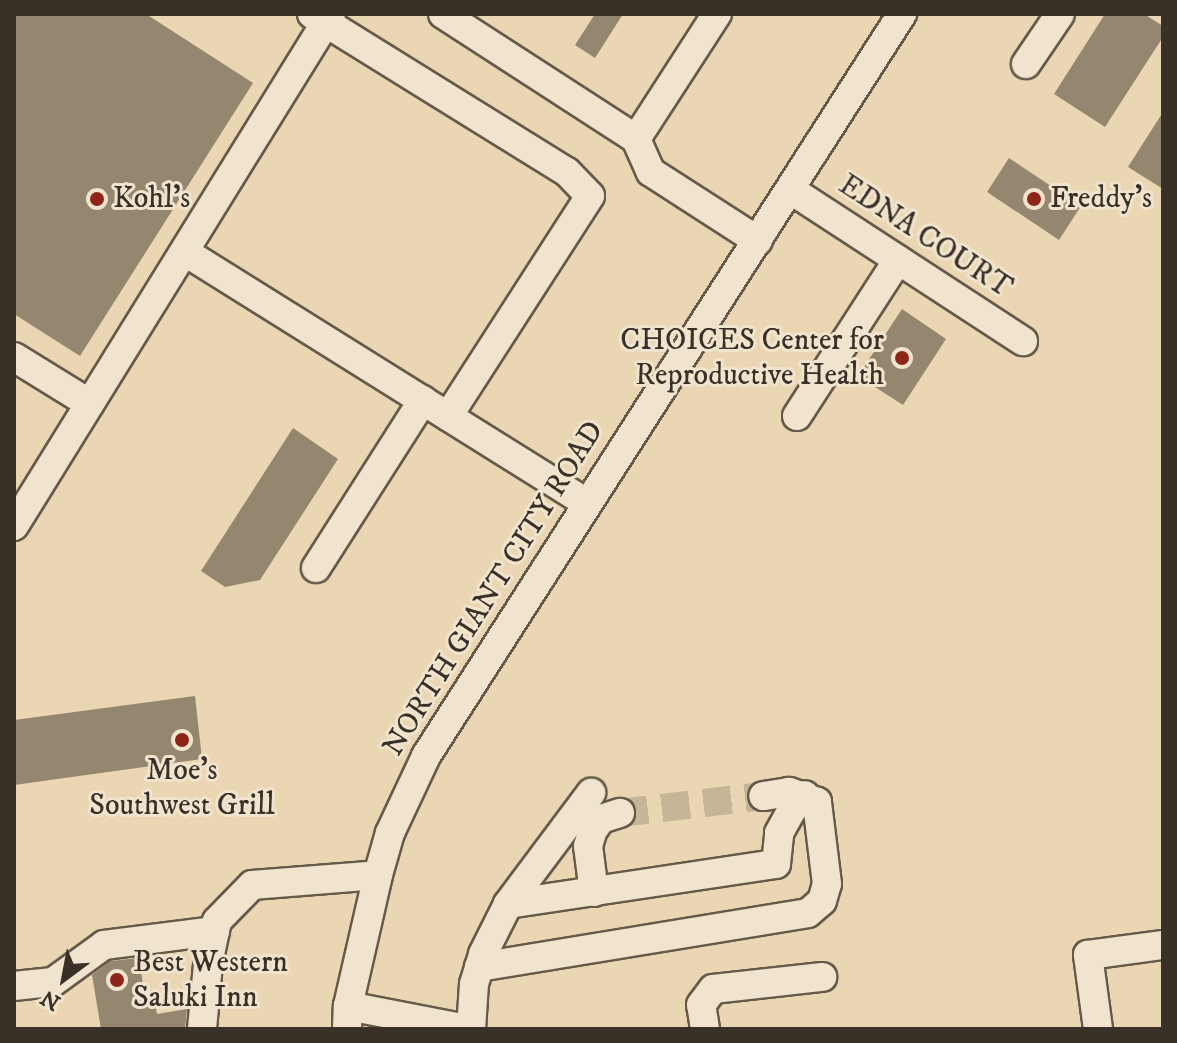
<!DOCTYPE html>
<html>
<head>
<meta charset="utf-8">
<style>
	body { margin:0 }
	#map { position:relative; width:1177px; height:1043px; overflow:hidden; background:#ead6b3; font-family:"IM FELL DW Pica",serif }
	div>[style] { position:absolute }
	[style*='--x'] { left:calc(var(--x)*1px); top:calc(var(--y)*1px); width:calc(var(--w)*1px); rotate:calc(var(--a)*1deg) }
	.building>* { inset:0; background:#958670 }
	.minor-tunnel>* { height:28px; margin-top:-14px; transform-origin:0; background:repeating-linear-gradient(90deg,#c7b597 0 28px,transparent 0 42px) }
	.roads { filter:drop-shadow(2px 0 #655a4a) drop-shadow(-2px 0 #655a4a) drop-shadow(0 2px #655a4a) drop-shadow(0 -2px #655a4a) }
	.minor>* { height:28px; margin:-14px; padding:0 14px; transform-origin:14px; border-radius:14px; background:#f1e4ce }
	.dots>* { width:22px; height:22px; translate:-50% -50%; box-sizing:border-box; border:4px solid #f1e4ce; border-radius:50% }
	span { translate:-50% -50%; white-space:nowrap; text-align:center; line-height:1.15; -webkit-text-stroke:6px #f1e4ce; paint-order:stroke }
	.poi-label { font-size:30px; color:#393027 }
	.left { translate:0 -50%; text-align:left }
	.right { translate:-100% -50%; text-align:right }
	.street-label { font-size:30px; color:#393027 }
	.frame { position:absolute; inset:0; border:16px solid #393027; pointer-events:none }
	.north { position:absolute; left:24px; top:939px; width:80px; height:80px; -webkit-text-stroke:6px #f1e4ce; paint-order:stroke; rotate:212deg; font-size:22px; font-weight:700; line-height:32px; text-align:center; color:#393027 }
	.north::after { content:''; display:block; margin:auto; width:28px; height:36px; background:#393027; clip-path:polygon(50% 0,100% 100%,50% 72%,0 100%) }
</style>
</head>
<body>
<div id="map">
	<div class="building">
		<div style="clip-path:polygon(14px 14px,146px 14px,253px 83px,80px 356px,14px 314px)"></div>
		<div style="clip-path:polygon(595px 14px,623px 14px,595px 58px,575px 45px)"></div>
		<div style="clip-path:polygon(1105px 14px,1144px 14px,1163px 26px,1163px 37px,1105px 127px,1054px 94px)"></div>
		<div style="clip-path:polygon(1163px 112px,1163px 189px,1128px 167px)"></div>
		<div style="clip-path:polygon(1009px 158px,1081px 206px,1059px 240px,987px 192px)"></div>
		<div style="clip-path:polygon(902px 309px,946px 339px,903px 405px,858px 376px)"></div>
		<div style="clip-path:polygon(293px 428px,338px 459px,260px 580px,225px 587px,201px 571px)"></div>
		<div style="clip-path:polygon(195px 696px,202px 759px,14px 785px,14px 720px)"></div>
		<div style="clip-path:polygon(139px 958px,145px 998px,154px 997px,157px 1014px,187px 1009px,185px 1029px,101px 1029px,92px 975px,110px 961px)"></div>
	</div>
	<div class="minor-tunnel">
		<div style="--x:620;--y:813;--w:144;--a:-6.8"></div>
	</div>
	<div class="roads">
		<div class="minor">
			<div style="--x:312;--y:14;--w:300;--a:31.8"></div>
			<div style="--x:567;--y:172;--w:33;--a:46"></div>
			<div style="--x:590;--y:196;--w:262;--a:122.8"></div>
			<div style="--x:443;--y:14;--w:230;--a:32.9"></div>
			<div style="--x:636;--y:139;--w:149;--a:-57.1"></div>
			<div style="--x:1026;--y:64;--w:60;--a:-55.8"></div>
			<div style="--x:636;--y:139;--w:36;--a:66"></div>
			<div style="--x:651;--y:172;--w:127;--a:32.8"></div>
			<div style="--x:791;--y:190;--w:277;--a:33.1"></div>
			<div style="--x:185;--y:252;--w:473;--a:32"></div>
			<div style="--x:14;--y:357;--w:89;--a:31.7"></div>
			<div style="--x:797;--y:416;--w:186;--a:-57.1"></div>
			<div style="--x:14;--y:526;--w:602;--a:-58.24"></div>
			<div style="--x:316;--y:568;--w:199;--a:-57.5"></div>
			<div style="--x:594;--y:892;--w:46;--a:-97.4"></div>
			<div style="--x:588;--y:846;--w:17;--a:-73"></div>
			<div style="--x:593;--y:830;--w:14;--a:-54"></div>
			<div style="--x:601;--y:819;--w:20;--a:-18"></div>
			<div style="--x:508;--y:904;--w:271;--a:-8.5"></div>
			<div style="--x:776;--y:864;--w:31;--a:-84"></div>
			<div style="--x:779;--y:833;--w:25;--a:-61"></div>
			<div style="--x:791;--y:811;--w:21;--a:-49"></div>
			<div style="--x:479;--y:967;--w:333;--a:-9.3"></div>
			<div style="--x:808;--y:913;--w:18;--a:-41"></div>
			<div style="--x:822;--y:901;--w:18;--a:-74"></div>
			<div style="--x:827;--y:884;--w:83;--a:-97"></div>
			<div style="--x:817;--y:802;--w:30;--a:-160"></div>
			<div style="--x:789;--y:792;--w:26;--a:171"></div>
			<div style="--x:14;--y:986;--w:39;--a:-6"></div>
			<div style="--x:53;--y:982;--w:63;--a:-36"></div>
			<div style="--x:104;--y:945;--w:112;--a:-7.2"></div>
			<div style="--x:348;--y:1006;--w:121;--a:10.9"></div>
			<div style="--x:202;--y:1029;--w:65;--a:-84.7"></div>
			<div style="--x:208;--y:964;--w:44;--a:-78.2"></div>
			<div style="--x:217;--y:921;--w:50;--a:-45.8"></div>
			<div style="--x:252;--y:885;--w:126;--a:-4.5"></div>
			<div style="--x:347;--y:1029;--w:23;--a:-88"></div>
			<div style="--x:348;--y:1006;--w:134;--a:-77.1"></div>
			<div style="--x:378;--y:875;--w:44;--a:-74.1"></div>
			<div style="--x:390;--y:833;--w:85;--a:-64.9"></div>
			<div style="--x:426;--y:756;--w:882;--a:-57.32"></div>
			<div style="--x:471;--y:1029;--w:45;--a:-86.2"></div>
			<div style="--x:474;--y:984;--w:31;--a:-73"></div>
			<div style="--x:483;--y:954;--w:56;--a:-63.4"></div>
			<div style="--x:508;--y:904;--w:139;--a:-53.2"></div>
			<div style="--x:705;--y:1029;--w:24;--a:-99"></div>
			<div style="--x:701;--y:1005;--w:20;--a:-53"></div>
			<div style="--x:713;--y:989;--w:110;--a:-6.3"></div>
			<div style="--x:1098;--y:1029;--w:75;--a:-97.7"></div>
			<div style="--x:1088;--y:955;--w:76;--a:-7.6"></div>
		</div>
	</div>
	<div class="dots">
		<div style="left:97px;top:199px;background:#8f2418"></div>
		<div style="left:1034px;top:199px;background:#8f2418"></div>
		<div style="left:902px;top:358px;background:#8f2418"></div>
		<div style="left:182px;top:740px;background:#8f2418"></div>
		<div style="left:117px;top:980px;background:#8f2418"></div>
	</div>
	<div class="poi-label">
		<span class="left" style="left:113px;top:199px">Kohl's</span>
		<span class="left" style="left:1050px;top:199px">Freddy's</span>
		<span class="right" style="left:884px;top:358px">CHOICES Center for<br>Reproductive Health</span>
		<span style="left:182px;top:788px">Moe's<br>Southwest Grill</span>
		<span class="left" style="left:133px;top:980px">Best Western<br>Saluki Inn</span>
	</div>
	<div class="street-label">
		<span style="left:925px;top:237px;rotate:33deg">EDNA COURT</span>
		<span style="left:494px;top:589px;rotate:-58deg">NORTH GIANT CITY ROAD</span>
	</div>
	<div class="frame"></div>
	<div class="north">N</div>
</div>
</body>
</html>
